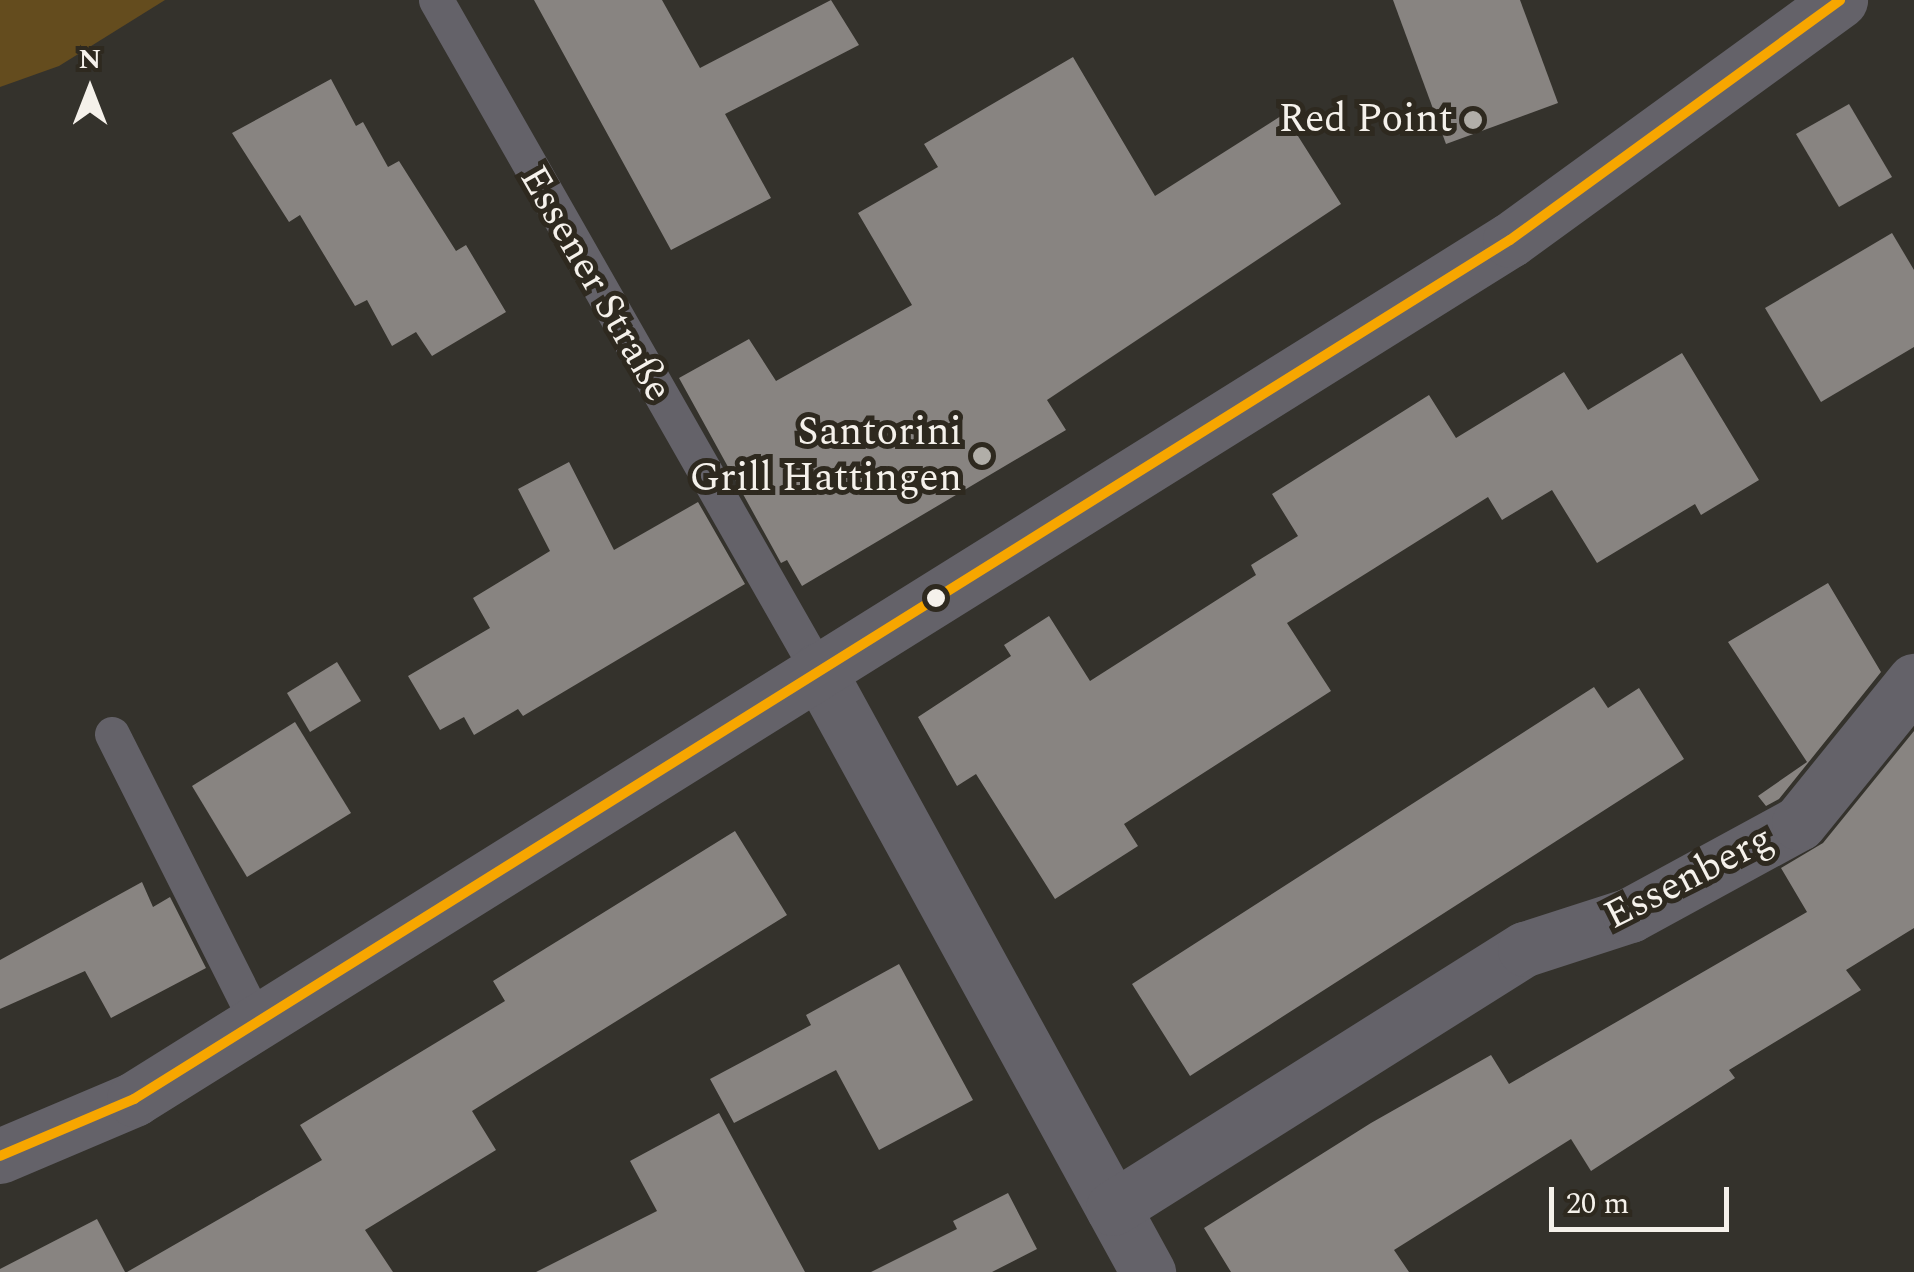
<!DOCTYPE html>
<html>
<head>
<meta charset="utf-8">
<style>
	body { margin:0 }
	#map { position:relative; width:1914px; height:1272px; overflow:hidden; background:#34322c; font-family:Spectral,serif }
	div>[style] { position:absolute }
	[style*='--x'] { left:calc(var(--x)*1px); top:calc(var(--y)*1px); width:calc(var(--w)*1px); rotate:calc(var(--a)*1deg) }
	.green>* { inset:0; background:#644c1e }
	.building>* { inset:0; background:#888481 }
	.service>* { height:35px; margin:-17.5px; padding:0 17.5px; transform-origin:17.5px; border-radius:17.5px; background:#646269 }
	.minor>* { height:55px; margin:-27.5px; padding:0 27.5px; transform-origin:27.5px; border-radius:27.5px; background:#646269 }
	.tertiary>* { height:55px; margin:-27.5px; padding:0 27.5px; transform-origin:27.5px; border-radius:27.5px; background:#646269 }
	.bus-1>* { height:10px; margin:-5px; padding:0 5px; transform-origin:5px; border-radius:5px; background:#f7a600 }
	.dots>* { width:28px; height:28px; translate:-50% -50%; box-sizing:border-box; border:5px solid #2e291f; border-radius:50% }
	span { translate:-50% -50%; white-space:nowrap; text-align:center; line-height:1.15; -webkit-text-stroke:10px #2e291f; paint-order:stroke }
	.poi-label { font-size:40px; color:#f5f1eb }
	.right { translate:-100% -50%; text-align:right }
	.street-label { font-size:40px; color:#f5f1eb }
	.north { position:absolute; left:40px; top:40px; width:100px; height:100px; -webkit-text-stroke:8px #2e291f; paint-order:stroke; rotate:0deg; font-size:28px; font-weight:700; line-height:40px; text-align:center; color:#f5f1eb }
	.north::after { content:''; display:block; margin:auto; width:35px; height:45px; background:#f5f1eb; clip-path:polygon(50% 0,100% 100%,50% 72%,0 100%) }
	.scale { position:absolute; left:1549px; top:1187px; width:180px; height:45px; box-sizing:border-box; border:5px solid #f5f1eb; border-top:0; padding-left:12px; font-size:30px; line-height:35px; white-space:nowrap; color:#f5f1eb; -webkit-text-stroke:8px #2e291f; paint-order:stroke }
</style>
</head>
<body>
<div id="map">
	<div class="green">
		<div style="clip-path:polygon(0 0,165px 0,59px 66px,0 87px)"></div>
	</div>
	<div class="building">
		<div style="clip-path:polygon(534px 0,662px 0,700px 68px,831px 0,859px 45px,725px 114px,771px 198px,671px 250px)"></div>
		<div style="clip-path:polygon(1393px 0,1520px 0,1558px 103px,1446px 144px)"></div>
		<div style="clip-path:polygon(1073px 57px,1155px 196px,1284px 114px,1341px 204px,1047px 400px,1066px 430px,802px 586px,787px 560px,781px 563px,679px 378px,749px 339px,776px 381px,912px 305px,858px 213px,938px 167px,924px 144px)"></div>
		<div style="clip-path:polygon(331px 79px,356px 126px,363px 122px,388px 167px,399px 161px,456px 251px,466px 245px,506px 312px,432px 356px,416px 332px,392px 346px,367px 300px,355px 306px,300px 215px,289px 222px,232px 133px)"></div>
		<div style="clip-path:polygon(1849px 104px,1892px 177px,1839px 207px,1796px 134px)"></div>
		<div style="clip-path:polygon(1892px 233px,1914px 270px,1914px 347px,1821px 402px,1765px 308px)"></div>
		<div style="clip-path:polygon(1682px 353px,1759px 480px,1701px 515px,1695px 504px,1597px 563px,1552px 490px,1502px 520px,1488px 497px,1287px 623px,1331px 691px,1124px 824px,1138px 846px,1055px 899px,976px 774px,957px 786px,918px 717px,1011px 656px,1004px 645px,1049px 616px,1090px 681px,1256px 575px,1251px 565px,1298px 536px,1272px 494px,1429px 395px,1456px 438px,1564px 372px,1588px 410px)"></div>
		<div style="clip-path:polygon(569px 462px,614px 550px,698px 502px,745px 584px,523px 716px,518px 709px,474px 735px,464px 717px,440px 730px,408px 676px,490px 628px,473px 598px,550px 551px,518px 489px)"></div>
		<div style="clip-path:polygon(1828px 583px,1881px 672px,1779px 799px,1766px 806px,1758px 796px,1807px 762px,1728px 642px)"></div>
		<div style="clip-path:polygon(337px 662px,361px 701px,310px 732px,287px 693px)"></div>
		<div style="clip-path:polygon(1594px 687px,1608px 708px,1639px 688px,1684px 759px,1190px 1076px,1132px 984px)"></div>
		<div style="clip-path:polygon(295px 722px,351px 813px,247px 877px,192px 786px)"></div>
		<div style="clip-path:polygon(1914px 731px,1914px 928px,1846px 970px,1861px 990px,1729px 1070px,1735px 1078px,1591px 1171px,1571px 1139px,1394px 1250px,1409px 1272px,1231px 1272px,1204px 1228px,1371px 1123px,1491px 1055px,1509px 1084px,1807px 912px,1781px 868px,1823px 843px)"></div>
		<div style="clip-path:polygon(735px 831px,787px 915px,472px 1111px,496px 1150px,365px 1230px,393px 1272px,127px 1272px,322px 1160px,300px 1125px,505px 1001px,493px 981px)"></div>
		<div style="clip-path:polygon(142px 882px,153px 907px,170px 897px,206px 968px,111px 1018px,85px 971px,0 1009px,0 960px)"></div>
		<div style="clip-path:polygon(899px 964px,973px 1100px,879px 1150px,836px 1070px,734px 1123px,710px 1079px,811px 1025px,806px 1015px)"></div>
		<div style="clip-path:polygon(719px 1113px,805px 1272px,536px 1272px,657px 1211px,630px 1161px)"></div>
		<div style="clip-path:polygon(1008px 1193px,1037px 1249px,992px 1272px,871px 1272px,957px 1229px,953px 1221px)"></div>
		<div style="clip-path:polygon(97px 1219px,125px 1272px,0 1272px,0 1269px)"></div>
	</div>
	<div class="service">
		<div style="--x:436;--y:0;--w:771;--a:60.31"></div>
		<div style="--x:112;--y:734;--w:322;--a:63.3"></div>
	</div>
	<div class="minor">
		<div style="--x:818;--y:670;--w:687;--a:61.27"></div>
		<div style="--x:1113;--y:1208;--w:487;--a:-32.2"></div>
		<div style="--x:1525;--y:949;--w:110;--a:-17.9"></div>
		<div style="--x:1630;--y:915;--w:192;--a:-28.6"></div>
		<div style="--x:1799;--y:823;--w:183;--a:-51"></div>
	</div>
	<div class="tertiary">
		<div style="--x:0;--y:1156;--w:146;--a:-23"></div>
		<div style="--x:134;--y:1099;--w:1622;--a:-31.98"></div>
		<div style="--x:1510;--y:240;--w:408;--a:-36"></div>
	</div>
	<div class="bus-1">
		<div style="--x:0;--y:1156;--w:146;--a:-23"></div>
		<div style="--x:134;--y:1099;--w:1622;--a:-31.98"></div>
		<div style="--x:1510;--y:240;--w:408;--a:-36"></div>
	</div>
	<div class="dots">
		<div style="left:1473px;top:120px;background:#b1aea8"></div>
		<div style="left:982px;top:456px;background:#b1aea8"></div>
		<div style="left:936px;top:598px;background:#f5f1eb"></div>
	</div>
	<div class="poi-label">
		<span class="right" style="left:1453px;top:120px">Red Point</span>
		<span class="right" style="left:962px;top:456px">Santorini<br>Grill Hattingen</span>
	</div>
	<div class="street-label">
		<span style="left:595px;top:284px;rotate:60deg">Essener Straße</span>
		<span style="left:1689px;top:878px;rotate:-27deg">Essenberg</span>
	</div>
	<div class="north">N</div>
	<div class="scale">20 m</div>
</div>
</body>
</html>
